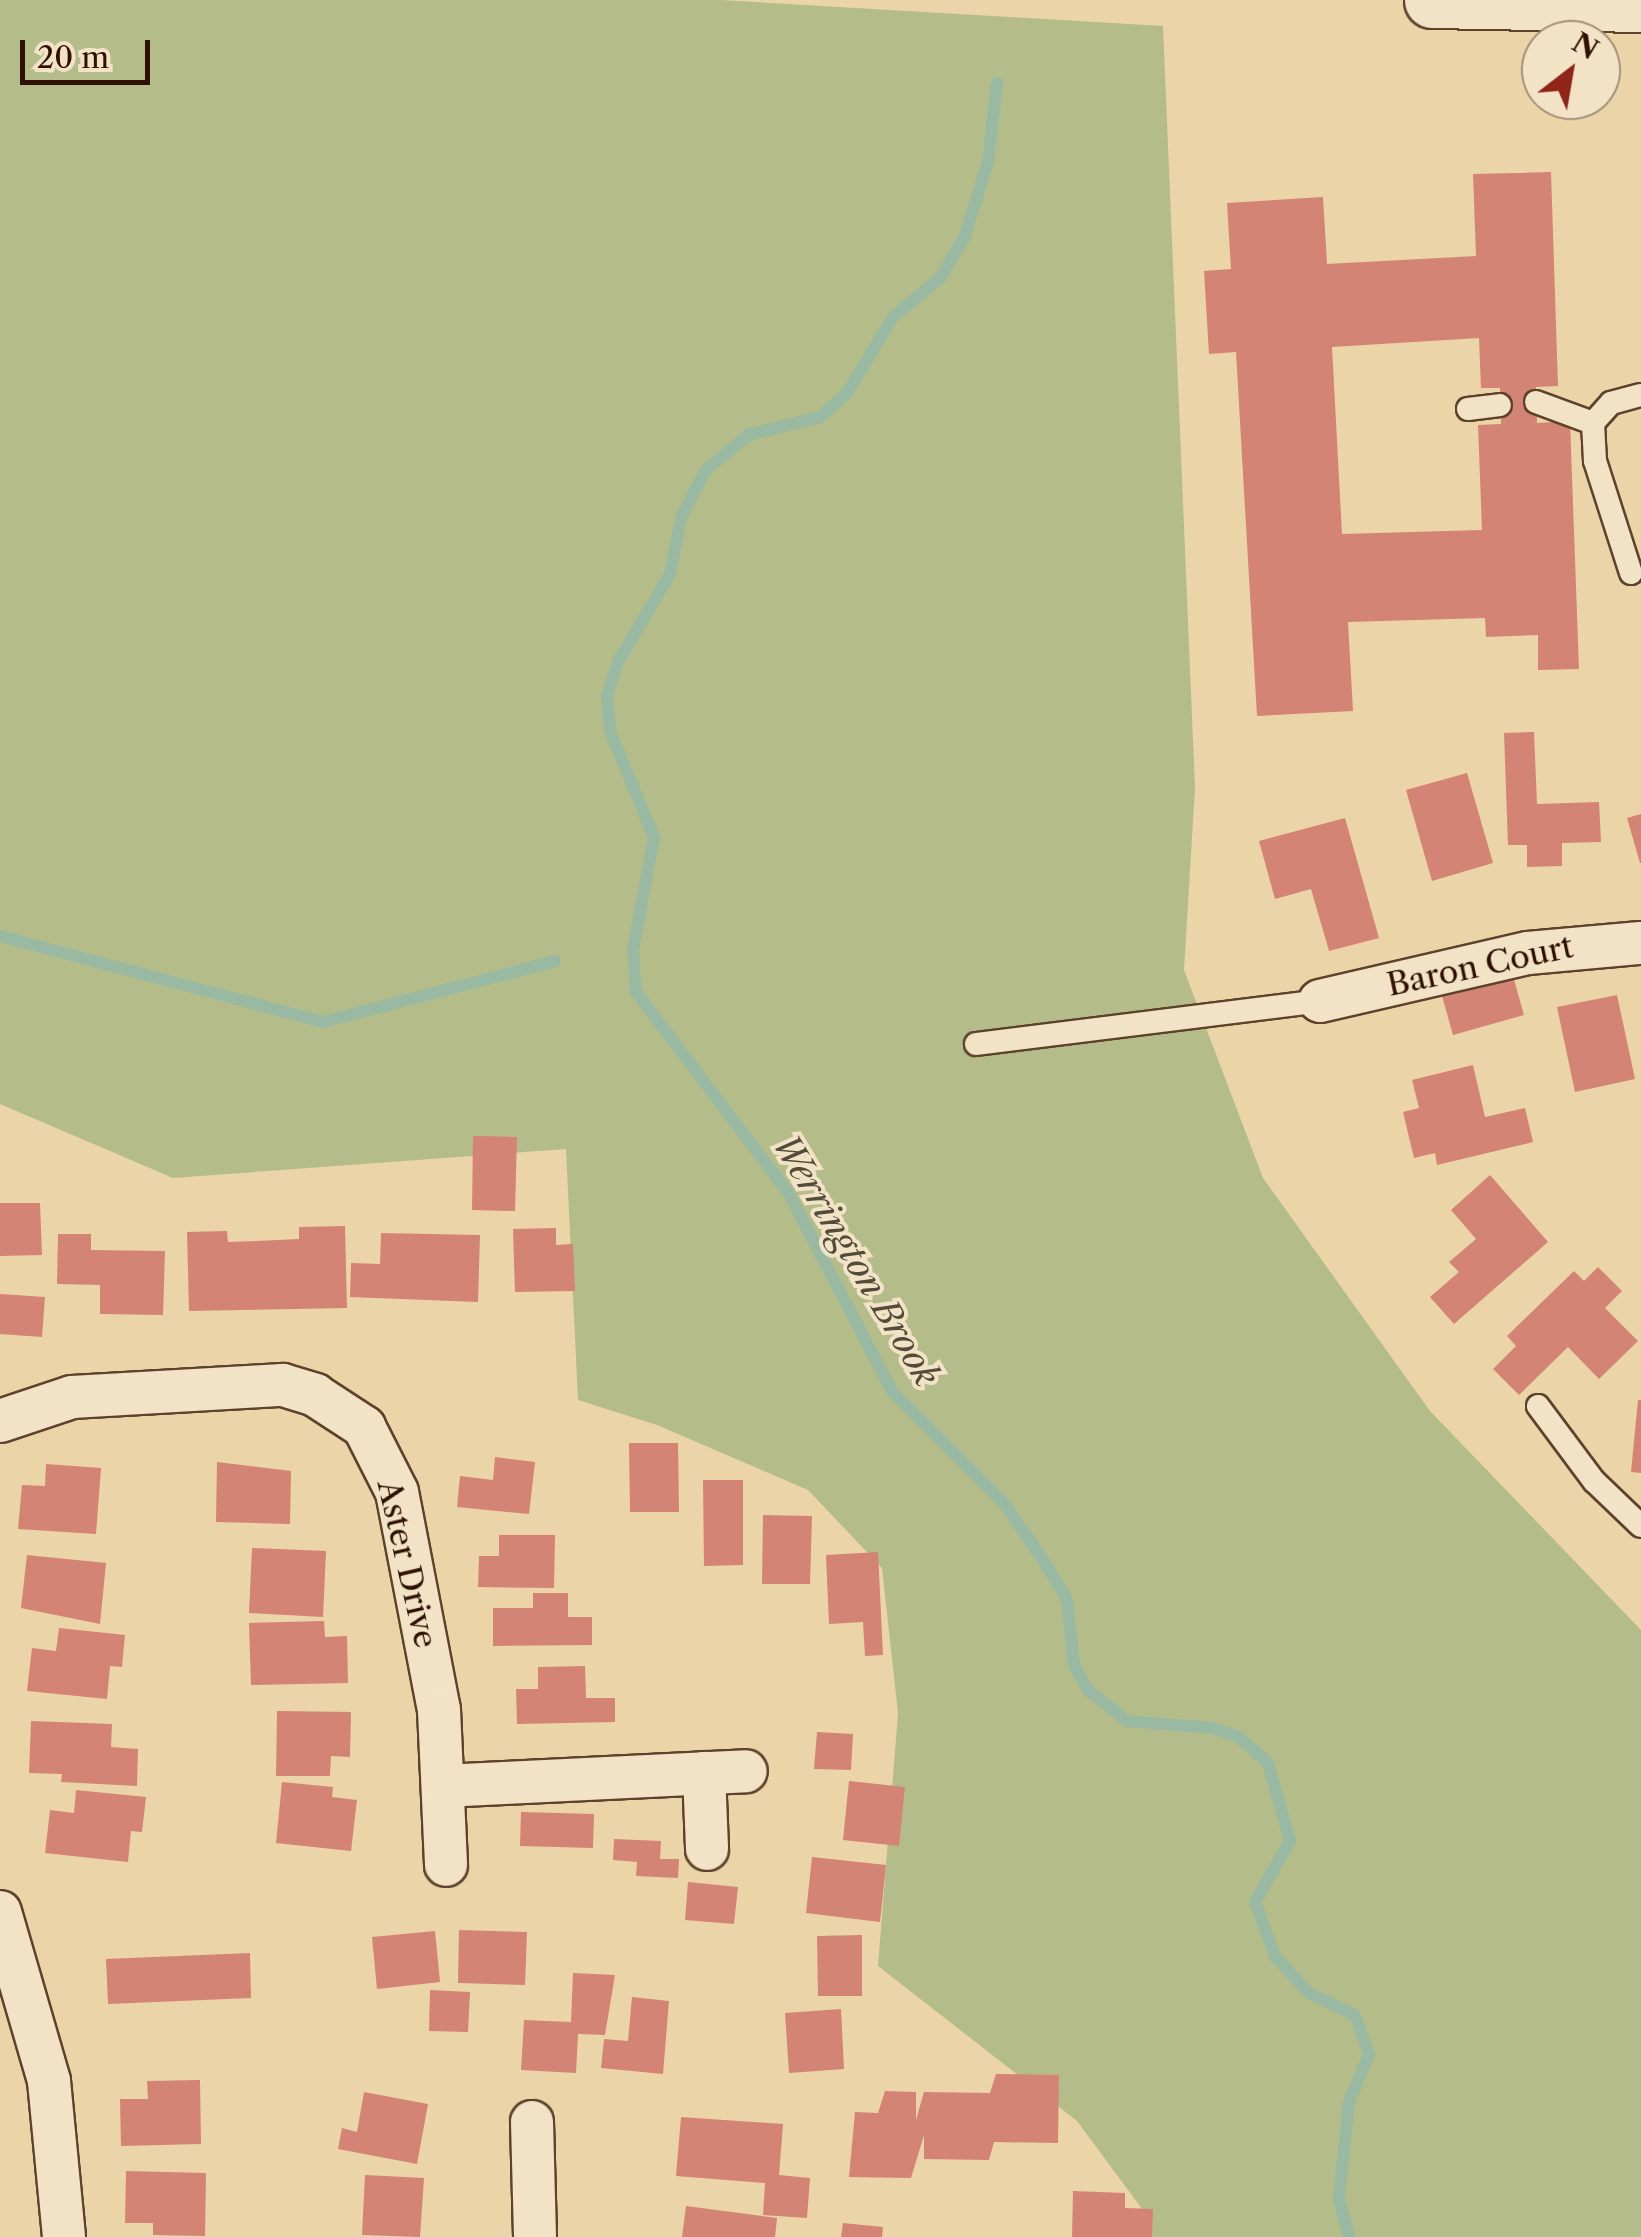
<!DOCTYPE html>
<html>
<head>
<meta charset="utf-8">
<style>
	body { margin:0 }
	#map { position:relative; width:1641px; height:2237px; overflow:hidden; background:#ebd4a8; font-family:"Libre Caslon Text",serif }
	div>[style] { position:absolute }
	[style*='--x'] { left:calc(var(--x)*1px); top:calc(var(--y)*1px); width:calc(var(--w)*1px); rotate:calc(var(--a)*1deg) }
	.green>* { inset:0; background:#b4bd8a }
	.stream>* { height:12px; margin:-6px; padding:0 6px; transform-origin:6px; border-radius:6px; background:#99b9a2 }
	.building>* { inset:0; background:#d38474 }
	.roads { filter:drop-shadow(2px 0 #5e422c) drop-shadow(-2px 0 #5e422c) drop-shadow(0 2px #5e422c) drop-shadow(0 -2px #5e422c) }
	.lane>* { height:22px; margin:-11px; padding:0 11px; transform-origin:11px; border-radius:11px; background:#f2e3c6 }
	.street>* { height:42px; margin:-21px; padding:0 21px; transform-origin:21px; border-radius:21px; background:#f2e3c6 }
	.secondary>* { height:55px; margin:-27.5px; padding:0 27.5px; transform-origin:27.5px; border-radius:27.5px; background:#f2e3c6 }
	span { translate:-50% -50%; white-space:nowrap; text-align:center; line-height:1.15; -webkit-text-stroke:8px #f2e3c6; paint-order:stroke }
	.street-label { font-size:32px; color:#2f1103 }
	.water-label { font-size:35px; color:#544c3b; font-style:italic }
	.north { position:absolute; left:1521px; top:20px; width:100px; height:100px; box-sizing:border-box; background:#f2e3c6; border:2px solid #a48f78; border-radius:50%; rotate:31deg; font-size:28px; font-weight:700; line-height:40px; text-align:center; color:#2f1103 }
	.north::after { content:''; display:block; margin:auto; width:35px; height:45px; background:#8f2418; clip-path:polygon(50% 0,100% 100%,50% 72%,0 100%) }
	.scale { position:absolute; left:20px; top:40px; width:130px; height:45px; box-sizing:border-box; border:5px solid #2f1103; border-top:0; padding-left:12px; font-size:30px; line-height:35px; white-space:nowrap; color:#2f1103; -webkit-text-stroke:8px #f2e3c6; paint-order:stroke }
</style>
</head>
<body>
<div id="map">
	<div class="green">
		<div style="clip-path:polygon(0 0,721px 0,1163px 26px,1195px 788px,1184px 970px,1263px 1178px,1430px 1411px,1641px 1630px,1641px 2237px,1152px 2237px,1151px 2221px,1077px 2121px,878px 1966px,898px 1713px,882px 1568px,808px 1490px,657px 1425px,578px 1400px,566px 1149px,173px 1178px,0 1104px)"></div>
	</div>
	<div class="stream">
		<div style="--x:997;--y:83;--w:80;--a:96.5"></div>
		<div style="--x:988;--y:162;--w:77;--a:107.3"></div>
		<div style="--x:965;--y:236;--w:49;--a:120.8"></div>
		<div style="--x:940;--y:278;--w:61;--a:140.3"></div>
		<div style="--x:893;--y:317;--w:89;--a:121.2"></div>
		<div style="--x:847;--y:393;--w:36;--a:138"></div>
		<div style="--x:820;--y:417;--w:74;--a:166"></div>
		<div style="--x:748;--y:435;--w:56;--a:140.1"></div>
		<div style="--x:705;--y:471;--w:53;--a:117.1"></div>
		<div style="--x:681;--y:518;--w:57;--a:101.1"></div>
		<div style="--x:670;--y:574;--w:102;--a:120.6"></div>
		<div style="--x:618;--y:662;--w:36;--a:108"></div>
		<div style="--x:607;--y:696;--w:35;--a:85"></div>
		<div style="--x:610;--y:731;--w:115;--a:67.5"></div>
		<div style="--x:654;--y:837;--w:115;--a:100.5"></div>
		<div style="--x:633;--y:950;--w:42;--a:85.9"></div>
		<div style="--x:636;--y:992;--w:251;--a:52.8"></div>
		<div style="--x:788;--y:1192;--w:225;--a:62.4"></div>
		<div style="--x:892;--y:1391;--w:158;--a:45"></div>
		<div style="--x:1004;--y:1503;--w:69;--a:55.6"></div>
		<div style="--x:1043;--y:1560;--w:46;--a:58.4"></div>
		<div style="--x:1067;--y:1599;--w:66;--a:83.9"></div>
		<div style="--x:1074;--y:1665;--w:29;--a:61"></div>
		<div style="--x:1088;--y:1690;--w:50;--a:38.5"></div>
		<div style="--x:1127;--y:1721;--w:85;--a:4.7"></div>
		<div style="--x:1212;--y:1728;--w:28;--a:18"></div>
		<div style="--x:1239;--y:1737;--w:39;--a:42"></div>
		<div style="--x:1268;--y:1763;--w:81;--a:74.2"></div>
		<div style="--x:1290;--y:1841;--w:70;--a:119.8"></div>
		<div style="--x:1255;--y:1902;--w:58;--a:69.7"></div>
		<div style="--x:1275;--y:1956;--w:50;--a:47.4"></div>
		<div style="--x:1309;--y:1993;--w:51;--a:25.6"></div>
		<div style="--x:1355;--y:2015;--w:41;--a:70.3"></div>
		<div style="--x:1369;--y:2054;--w:52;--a:112.6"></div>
		<div style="--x:1349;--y:2102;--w:98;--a:95.9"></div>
		<div style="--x:1339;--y:2199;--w:39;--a:75"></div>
		<div style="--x:0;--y:936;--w:334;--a:14.9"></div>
		<div style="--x:323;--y:1022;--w:240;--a:-14.7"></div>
	</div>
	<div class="building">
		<div style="clip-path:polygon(evenodd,1551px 172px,1558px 386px,1536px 387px,1537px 423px,1570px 421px,1579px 669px,1538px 670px,1538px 635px,1486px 637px,1485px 618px,1348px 622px,1353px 711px,1257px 716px,1236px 352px,1209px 354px,1204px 271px,1231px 269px,1227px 203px,1323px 197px,1327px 264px,1476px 256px,1473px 174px,1551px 172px,1479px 338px,1481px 388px,1500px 388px,1501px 424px,1478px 425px,1482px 530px,1342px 534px,1332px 347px,1479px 338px)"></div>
		<div style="clip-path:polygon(1534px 732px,1537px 804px,1599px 802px,1601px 842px,1562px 843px,1562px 866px,1527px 867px,1527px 845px,1508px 845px,1504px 733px)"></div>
		<div style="clip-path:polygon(1467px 773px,1493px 863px,1432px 881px,1406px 790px)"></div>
		<div style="clip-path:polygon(1641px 814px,1641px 863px,1640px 863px,1627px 818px)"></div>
		<div style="clip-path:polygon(1345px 818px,1379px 938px,1329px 951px,1311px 889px,1275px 899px,1259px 841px)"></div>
		<div style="clip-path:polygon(1513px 976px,1524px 1015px,1453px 1035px,1442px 996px)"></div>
		<div style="clip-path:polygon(1617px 995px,1635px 1079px,1575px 1092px,1557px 1007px)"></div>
		<div style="clip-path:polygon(1473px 1065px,1485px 1117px,1525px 1108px,1533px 1142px,1437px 1165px,1435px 1153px,1414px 1158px,1403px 1112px,1419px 1108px,1412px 1080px)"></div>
		<div style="clip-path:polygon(473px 1136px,517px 1137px,515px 1211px,472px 1210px)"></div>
		<div style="clip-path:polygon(1490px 1175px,1548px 1242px,1454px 1324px,1430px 1297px,1459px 1272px,1449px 1262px,1476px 1239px,1451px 1210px)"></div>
		<div style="clip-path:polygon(0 1203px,40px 1203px,42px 1255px,0 1256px)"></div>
		<div style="clip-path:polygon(345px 1226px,347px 1308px,189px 1311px,187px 1232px,227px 1231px,228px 1242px,257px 1241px,299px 1239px,299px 1227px)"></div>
		<div style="clip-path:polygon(556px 1228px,556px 1245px,573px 1244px,575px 1291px,515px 1292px,513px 1229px)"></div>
		<div style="clip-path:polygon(381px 1233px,480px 1235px,478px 1302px,350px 1297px,351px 1263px,380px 1264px)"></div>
		<div style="clip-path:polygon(58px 1234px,91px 1234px,91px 1250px,165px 1251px,163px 1315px,100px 1314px,100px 1285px,57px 1284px)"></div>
		<div style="clip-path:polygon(1598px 1267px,1622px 1291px,1605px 1308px,1638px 1341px,1599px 1379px,1568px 1347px,1519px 1395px,1493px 1369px,1516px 1346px,1507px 1336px,1574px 1271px,1584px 1281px)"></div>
		<div style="clip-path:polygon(0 1294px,45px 1297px,42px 1337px,0 1334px)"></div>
		<div style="clip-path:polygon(1638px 1400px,1641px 1400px,1641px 1473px,1631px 1472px)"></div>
		<div style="clip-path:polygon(629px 1443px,678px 1443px,679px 1512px,630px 1512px)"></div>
		<div style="clip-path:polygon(495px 1457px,535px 1462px,529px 1514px,457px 1507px,460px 1476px,493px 1480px)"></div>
		<div style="clip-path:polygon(217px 1462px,291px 1471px,290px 1524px,216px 1522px)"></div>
		<div style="clip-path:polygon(46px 1464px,101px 1468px,96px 1534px,18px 1529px,22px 1485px,45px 1486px)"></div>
		<div style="clip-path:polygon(703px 1480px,743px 1480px,743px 1565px,704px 1566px)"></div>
		<div style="clip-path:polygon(763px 1515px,812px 1516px,810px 1584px,762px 1584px)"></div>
		<div style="clip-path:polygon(499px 1535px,555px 1535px,554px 1588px,478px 1587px,479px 1556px,499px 1556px)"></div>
		<div style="clip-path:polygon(252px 1548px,326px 1551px,323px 1617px,249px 1613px)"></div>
		<div style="clip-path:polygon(878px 1552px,883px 1655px,865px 1656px,863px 1622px,829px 1624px,826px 1555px)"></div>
		<div style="clip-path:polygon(27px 1555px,106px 1563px,100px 1624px,21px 1608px)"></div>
		<div style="clip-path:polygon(533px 1593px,568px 1593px,568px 1617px,592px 1617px,592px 1645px,493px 1646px,493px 1608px,533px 1608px)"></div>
		<div style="clip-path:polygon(324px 1621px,325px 1637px,347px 1636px,348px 1683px,251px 1685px,249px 1623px)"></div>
		<div style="clip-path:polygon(59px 1628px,125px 1635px,122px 1667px,110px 1666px,107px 1699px,27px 1691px,32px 1648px,56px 1651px)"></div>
		<div style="clip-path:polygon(585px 1666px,586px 1698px,615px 1698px,615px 1722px,517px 1724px,516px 1689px,538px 1689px,538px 1667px)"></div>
		<div style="clip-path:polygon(277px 1711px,351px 1712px,350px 1757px,331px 1756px,330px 1776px,276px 1776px)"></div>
		<div style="clip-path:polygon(31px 1721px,112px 1724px,111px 1747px,138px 1749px,137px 1786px,61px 1782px,62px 1774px,29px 1773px)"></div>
		<div style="clip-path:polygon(817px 1732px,853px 1734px,851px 1770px,814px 1769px)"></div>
		<div style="clip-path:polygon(849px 1781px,905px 1787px,899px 1846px,843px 1840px)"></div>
		<div style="clip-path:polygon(282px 1782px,333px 1787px,332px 1797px,357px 1800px,351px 1851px,276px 1843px)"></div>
		<div style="clip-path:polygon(76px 1790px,146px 1797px,142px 1832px,131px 1831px,128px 1862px,45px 1853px,50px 1810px,74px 1813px)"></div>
		<div style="clip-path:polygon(521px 1812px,594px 1814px,593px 1848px,520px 1846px)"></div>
		<div style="clip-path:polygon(614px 1839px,661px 1841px,660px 1859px,679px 1859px,678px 1878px,636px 1876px,637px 1862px,613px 1860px)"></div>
		<div style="clip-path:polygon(812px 1857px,886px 1865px,880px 1922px,806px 1913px)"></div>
		<div style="clip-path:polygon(688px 1882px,738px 1887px,734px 1924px,685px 1920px)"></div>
		<div style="clip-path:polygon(459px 1930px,527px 1932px,525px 1985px,458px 1983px)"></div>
		<div style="clip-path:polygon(435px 1931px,440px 1982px,377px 1989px,372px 1937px)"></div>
		<div style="clip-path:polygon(862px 1935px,862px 1996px,818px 1996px,817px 1936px)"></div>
		<div style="clip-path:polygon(250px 1953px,251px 1998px,108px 2004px,106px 1959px)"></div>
		<div style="clip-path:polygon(573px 1973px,615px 1975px,605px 2035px,578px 2034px,576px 2073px,521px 2070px,524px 2020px,571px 2022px)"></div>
		<div style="clip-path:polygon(430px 1990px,470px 1992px,468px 2032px,429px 2031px)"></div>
		<div style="clip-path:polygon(632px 1997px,669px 2001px,663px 2074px,601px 2068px,604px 2039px,628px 2041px)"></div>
		<div style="clip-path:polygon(841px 2009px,844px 2069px,789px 2073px,785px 2013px)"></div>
		<div style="clip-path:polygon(996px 2074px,1059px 2075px,1058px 2143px,994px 2142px,989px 2160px,924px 2159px,924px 2135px,911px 2178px,849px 2177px,855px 2112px,878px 2113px,885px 2091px,916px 2092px,916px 2120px,924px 2092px,990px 2093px)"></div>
		<div style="clip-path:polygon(200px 2080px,201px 2144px,121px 2146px,120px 2099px,148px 2099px,147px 2081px)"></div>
		<div style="clip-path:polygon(364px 2092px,428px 2104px,417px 2164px,338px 2149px,342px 2128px,357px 2132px)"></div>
		<div style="clip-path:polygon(681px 2117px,783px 2124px,779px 2175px,810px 2178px,807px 2218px,763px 2215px,765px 2183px,676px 2176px)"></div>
		<div style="clip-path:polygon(126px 2171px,206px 2173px,205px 2236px,153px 2235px,153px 2223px,125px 2223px)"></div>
		<div style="clip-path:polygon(365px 2175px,424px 2178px,420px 2237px,362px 2235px)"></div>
		<div style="clip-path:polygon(1073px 2191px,1125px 2193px,1125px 2208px,1153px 2209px,1152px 2237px,1072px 2237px)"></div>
		<div style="clip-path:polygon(686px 2206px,777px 2218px,775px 2237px,682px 2237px)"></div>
		<div style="clip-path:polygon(843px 2223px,883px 2227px,882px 2237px,841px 2237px)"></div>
	</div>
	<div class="roads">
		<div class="lane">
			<div style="--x:1536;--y:402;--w:61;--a:20.2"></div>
			<div style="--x:1468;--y:409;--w:32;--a:-7"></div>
			<div style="--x:1631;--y:573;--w:118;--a:-107.8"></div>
			<div style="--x:1595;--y:461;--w:38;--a:-93"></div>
			<div style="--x:1593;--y:423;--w:27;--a:-48"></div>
			<div style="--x:1611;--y:403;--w:31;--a:-15"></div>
			<div style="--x:976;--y:1044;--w:347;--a:-7.1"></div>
			<div style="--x:1538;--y:1406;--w:94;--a:53.3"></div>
			<div style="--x:1594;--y:1481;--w:65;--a:43.8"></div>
		</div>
		<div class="street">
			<div style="--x:1320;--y:1001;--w:213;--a:-13"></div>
			<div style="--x:1528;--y:953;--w:113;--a:-5.1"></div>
			<div style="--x:0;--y:1421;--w:76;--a:-18.4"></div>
			<div style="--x:72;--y:1397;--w:211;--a:-3.3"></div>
			<div style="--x:283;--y:1385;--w:34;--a:17"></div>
			<div style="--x:315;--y:1395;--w:59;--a:33.1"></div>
			<div style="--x:364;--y:1427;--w:73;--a:63.1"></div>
			<div style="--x:397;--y:1492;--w:222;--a:79.1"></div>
			<div style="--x:439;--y:1710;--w:155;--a:87.4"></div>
			<div style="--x:704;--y:1773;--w:76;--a:87.7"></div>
			<div style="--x:443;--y:1786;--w:303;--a:-2.8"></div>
			<div style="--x:0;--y:1912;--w:176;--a:73.8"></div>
			<div style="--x:49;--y:2081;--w:157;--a:84.5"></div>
			<div style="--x:532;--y:2122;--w:115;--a:88.5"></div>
		</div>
		<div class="secondary">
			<div style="--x:1432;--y:0;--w:209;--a:1.1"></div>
		</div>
	</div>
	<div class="street-label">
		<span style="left:1480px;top:966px;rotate:-12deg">Baron Court</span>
		<span style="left:407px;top:1564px;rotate:77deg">Aster Drive</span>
	</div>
	<div class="water-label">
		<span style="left:856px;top:1260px;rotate:59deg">Werrington Brook</span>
	</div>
	<div class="north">N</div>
	<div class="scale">20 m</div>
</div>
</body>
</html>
